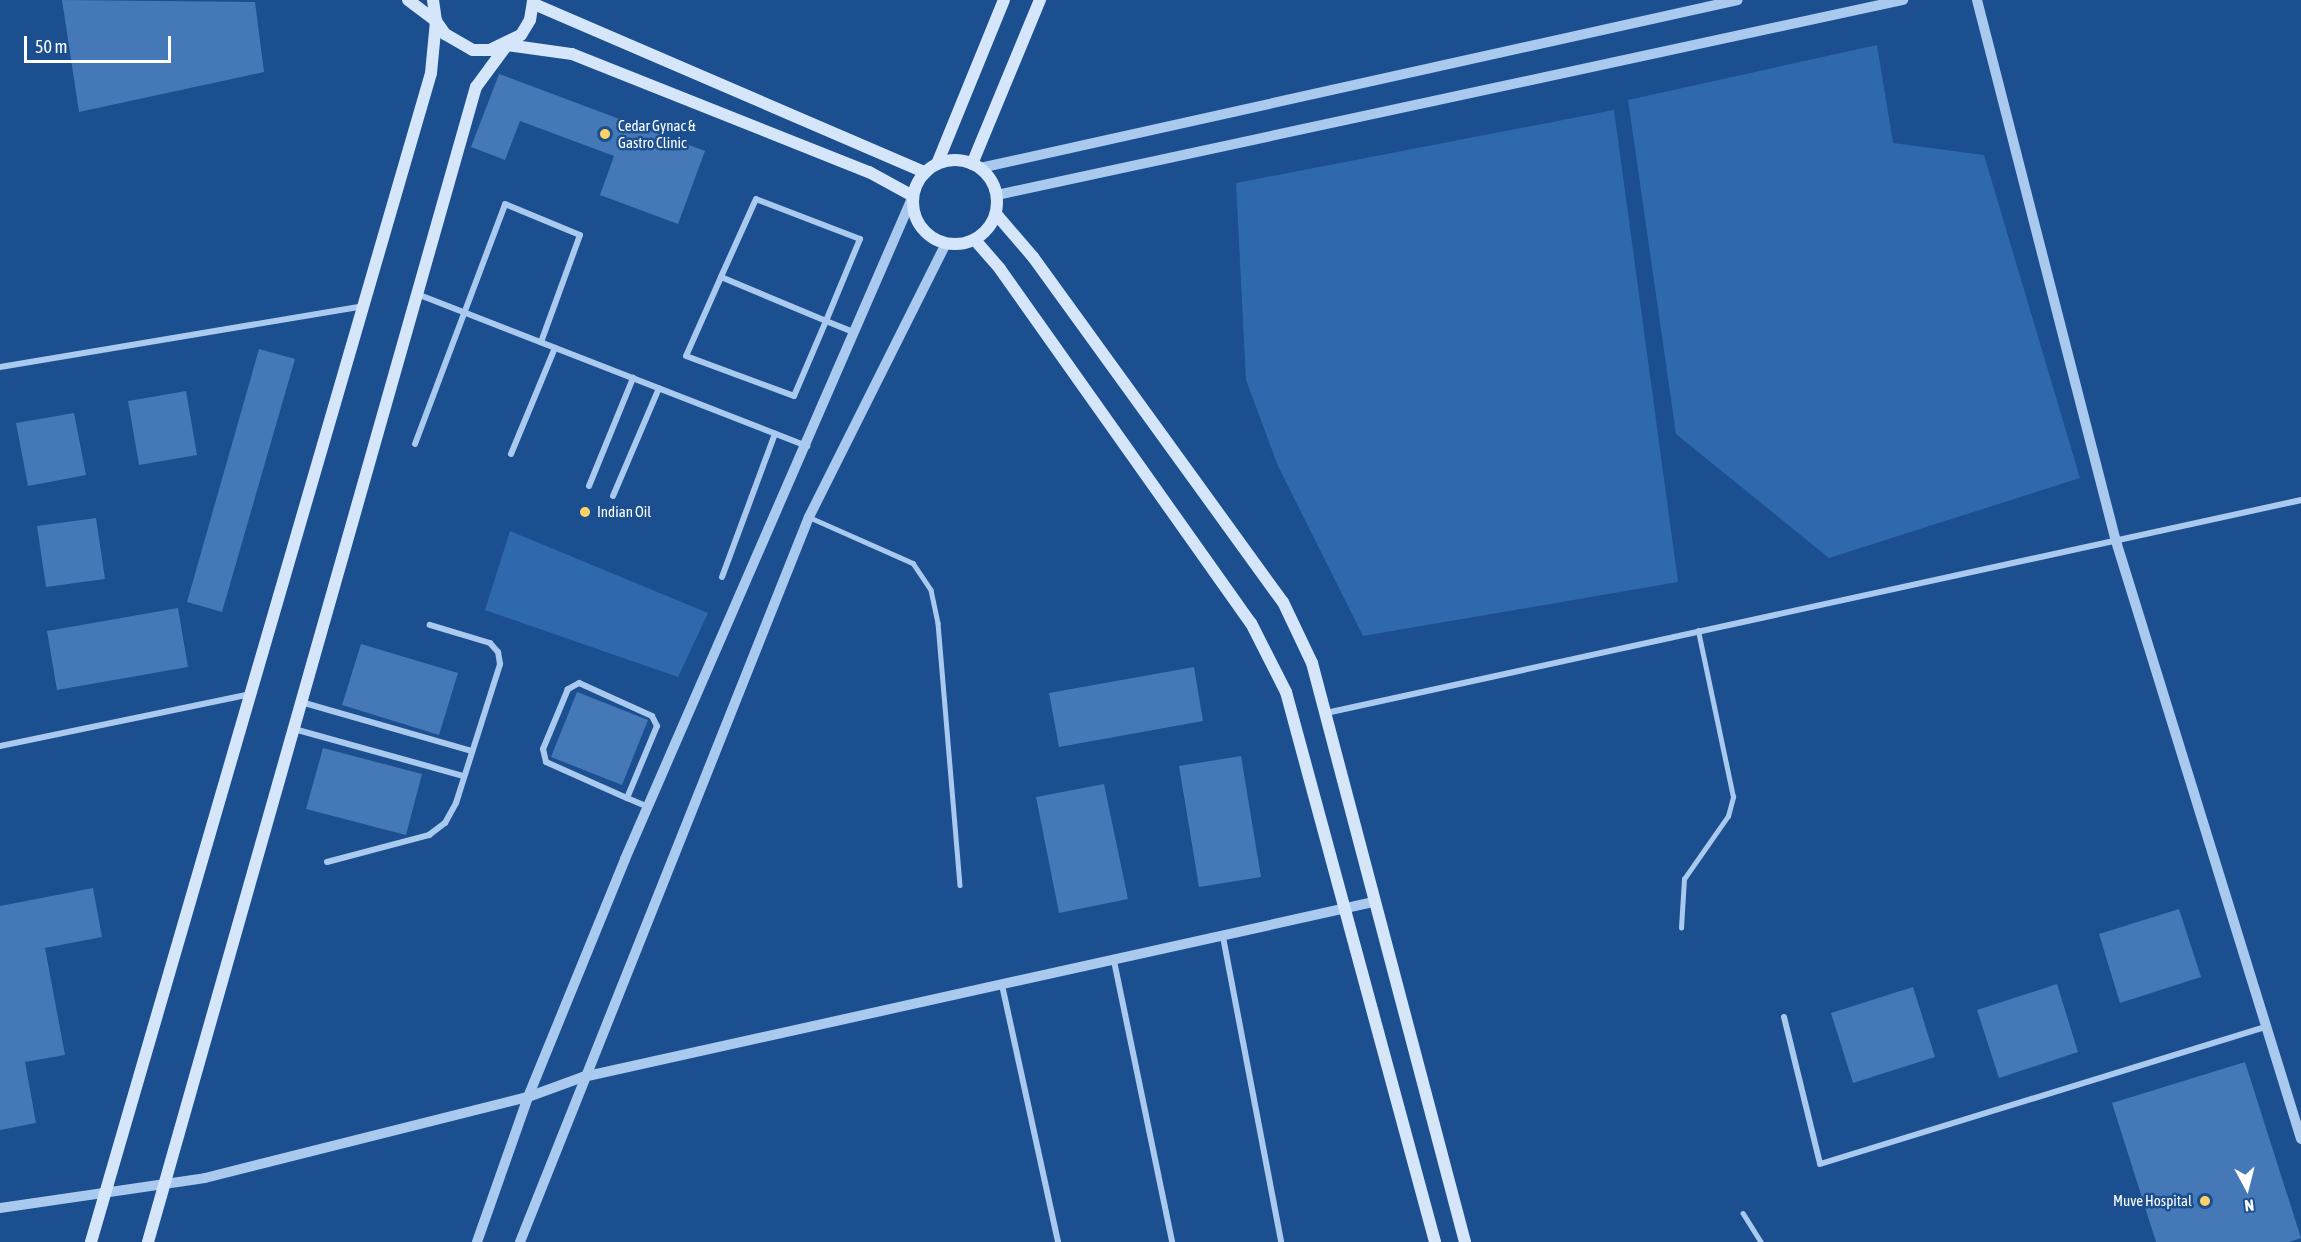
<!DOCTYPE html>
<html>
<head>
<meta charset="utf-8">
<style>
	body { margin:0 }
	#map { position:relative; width:2301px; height:1242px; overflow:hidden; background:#1b4f8f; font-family:"Asap Condensed",sans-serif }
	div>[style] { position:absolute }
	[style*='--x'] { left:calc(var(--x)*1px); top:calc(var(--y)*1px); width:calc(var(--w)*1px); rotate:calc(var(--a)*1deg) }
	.green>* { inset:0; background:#2e69ad }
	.building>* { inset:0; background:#4478b7 }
	.service>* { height:4.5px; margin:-2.25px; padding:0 2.25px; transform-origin:2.25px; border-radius:2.25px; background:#a9c9ee }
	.minor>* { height:6px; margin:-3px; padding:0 3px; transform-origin:3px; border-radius:3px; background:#a9c9ee }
	.tertiary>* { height:10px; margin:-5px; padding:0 5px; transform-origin:5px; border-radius:5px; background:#a9c9ee }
	.secondary>* { height:12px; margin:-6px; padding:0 6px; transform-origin:6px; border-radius:6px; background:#d6e6fa }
	.secondary>.ring { margin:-6px; padding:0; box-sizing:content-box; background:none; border:12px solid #d6e6fa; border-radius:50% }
	.dots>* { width:16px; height:16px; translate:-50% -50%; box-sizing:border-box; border:3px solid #1b4f8f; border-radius:50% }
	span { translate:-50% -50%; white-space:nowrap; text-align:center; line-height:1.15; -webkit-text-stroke:5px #1b4f8f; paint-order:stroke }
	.poi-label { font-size:15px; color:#fff }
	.left { translate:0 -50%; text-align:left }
	.right { translate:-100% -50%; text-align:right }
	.north { position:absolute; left:2217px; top:1158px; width:60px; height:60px; -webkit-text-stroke:4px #1b4f8f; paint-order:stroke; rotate:173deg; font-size:16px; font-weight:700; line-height:24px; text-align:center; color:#fff }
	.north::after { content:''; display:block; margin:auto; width:21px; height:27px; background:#fff; clip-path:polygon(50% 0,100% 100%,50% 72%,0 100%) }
	.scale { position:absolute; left:24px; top:36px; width:147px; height:27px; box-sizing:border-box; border:3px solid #fff; border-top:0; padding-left:8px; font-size:18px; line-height:21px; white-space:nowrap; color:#fff; -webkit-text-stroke:4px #1b4f8f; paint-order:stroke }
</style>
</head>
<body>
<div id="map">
	<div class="green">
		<div style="clip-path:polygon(1877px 45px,1893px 143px,1984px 155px,2080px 478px,1829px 558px,1676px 434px,1628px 100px)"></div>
		<div style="clip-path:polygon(1614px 110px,1678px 582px,1363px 636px,1278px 466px,1246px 380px,1236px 183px)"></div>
		<div style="clip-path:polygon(510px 531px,708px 613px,678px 677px,485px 610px)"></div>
	</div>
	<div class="building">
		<div style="clip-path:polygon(62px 0,255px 2px,264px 72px,79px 112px)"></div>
		<div style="clip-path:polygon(499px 74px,705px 151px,678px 224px,600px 195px,614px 156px,520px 121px,505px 160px,471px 147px)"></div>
		<div style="clip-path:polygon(259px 349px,295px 359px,222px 612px,187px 602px)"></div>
		<div style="clip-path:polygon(186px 391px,197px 455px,139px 465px,128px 401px)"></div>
		<div style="clip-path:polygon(74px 413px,86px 475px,28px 486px,16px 423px)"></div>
		<div style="clip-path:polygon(96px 518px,105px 579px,46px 587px,37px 526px)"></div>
		<div style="clip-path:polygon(178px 608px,188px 667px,57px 690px,47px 631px)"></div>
		<div style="clip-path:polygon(361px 644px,458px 673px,439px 735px,342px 705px)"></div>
		<div style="clip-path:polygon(1194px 667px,1203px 721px,1059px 747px,1049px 693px)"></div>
		<div style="clip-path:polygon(577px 692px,648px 720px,622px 785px,551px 757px)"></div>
		<div style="clip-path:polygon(323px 748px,422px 774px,406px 835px,306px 809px)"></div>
		<div style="clip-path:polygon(1241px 756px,1261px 877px,1199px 887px,1179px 766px)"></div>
		<div style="clip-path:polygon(1104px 784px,1128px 899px,1059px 913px,1036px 797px)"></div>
		<div style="clip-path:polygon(93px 888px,102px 937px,45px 948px,65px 1055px,25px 1062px,36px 1123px,0 1130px,0 906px)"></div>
		<div style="clip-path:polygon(2179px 909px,2201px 977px,2120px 1003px,2099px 934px)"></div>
		<div style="clip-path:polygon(2057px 984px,2078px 1052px,1999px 1078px,1977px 1010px)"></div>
		<div style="clip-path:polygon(1913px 987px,1935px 1057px,1853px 1083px,1831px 1013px)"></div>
		<div style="clip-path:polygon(2245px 1062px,2301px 1238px,2289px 1242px,2156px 1242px,2112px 1103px)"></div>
	</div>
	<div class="service">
		<div style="--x:809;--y:517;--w:114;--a:23.9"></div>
		<div style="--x:913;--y:563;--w:32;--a:56"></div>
		<div style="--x:931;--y:590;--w:34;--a:78"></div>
		<div style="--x:938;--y:623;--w:263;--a:85.2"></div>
		<div style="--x:1681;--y:928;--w:49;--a:-86.5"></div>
		<div style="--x:1684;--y:879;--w:77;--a:-55.1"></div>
		<div style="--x:1728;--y:816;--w:20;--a:-75"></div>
		<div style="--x:1733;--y:797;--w:170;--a:-101.9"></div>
		<div style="--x:1743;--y:1213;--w:34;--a:58"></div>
	</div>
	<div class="minor">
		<div style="--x:721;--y:277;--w:114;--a:22.7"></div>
		<div style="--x:826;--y:321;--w:89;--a:-67.5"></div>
		<div style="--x:860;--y:239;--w:111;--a:-159"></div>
		<div style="--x:756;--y:199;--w:85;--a:114.2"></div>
		<div style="--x:721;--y:277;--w:86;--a:113.9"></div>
		<div style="--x:686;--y:356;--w:115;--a:20.3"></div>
		<div style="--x:794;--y:396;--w:82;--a:-66.9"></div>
		<div style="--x:826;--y:321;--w:31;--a:22"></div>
		<div style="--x:417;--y:294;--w:419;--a:21.3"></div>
		<div style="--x:0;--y:367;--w:368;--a:-9.5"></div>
		<div style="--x:415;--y:444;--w:256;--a:-69.4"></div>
		<div style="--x:505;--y:204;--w:81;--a:22.5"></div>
		<div style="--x:580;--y:235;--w:114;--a:110"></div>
		<div style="--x:511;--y:454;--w:115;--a:-67.5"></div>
		<div style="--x:589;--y:486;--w:117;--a:-67.8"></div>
		<div style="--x:613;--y:496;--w:117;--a:-66.9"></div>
		<div style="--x:722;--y:577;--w:153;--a:-69.7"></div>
		<div style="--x:301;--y:702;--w:178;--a:16"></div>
		<div style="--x:1326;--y:713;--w:998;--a:-12.32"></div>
		<div style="--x:294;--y:729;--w:176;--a:15.5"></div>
		<div style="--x:0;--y:746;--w:255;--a:-11.7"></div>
		<div style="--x:627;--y:798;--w:78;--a:-67.4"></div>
		<div style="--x:657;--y:726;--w:11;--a:-117"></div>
		<div style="--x:652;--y:716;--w:80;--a:-155.7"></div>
		<div style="--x:579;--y:683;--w:13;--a:151"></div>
		<div style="--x:568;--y:689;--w:65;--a:112.6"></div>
		<div style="--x:543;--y:749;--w:13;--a:77"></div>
		<div style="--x:546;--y:762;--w:89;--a:24"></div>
		<div style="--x:627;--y:798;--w:23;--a:23"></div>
		<div style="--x:327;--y:862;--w:106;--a:-14.8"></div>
		<div style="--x:429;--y:835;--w:20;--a:-37"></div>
		<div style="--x:445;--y:823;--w:23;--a:-61"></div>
		<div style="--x:456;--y:803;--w:146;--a:-72.4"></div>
		<div style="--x:500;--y:664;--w:12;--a:-99"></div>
		<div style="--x:498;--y:652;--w:12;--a:-132"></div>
		<div style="--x:490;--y:643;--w:63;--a:-163.3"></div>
		<div style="--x:1223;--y:937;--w:310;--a:79.2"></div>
		<div style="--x:1114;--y:961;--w:287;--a:78.3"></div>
		<div style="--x:1002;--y:985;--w:263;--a:77.7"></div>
		<div style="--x:1784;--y:1017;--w:151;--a:76.2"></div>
		<div style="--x:1820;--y:1164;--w:467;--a:-17.1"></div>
	</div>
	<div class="tertiary">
		<div style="--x:1977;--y:0;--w:555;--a:75.61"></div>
		<div style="--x:2115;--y:538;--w:629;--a:72.8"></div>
		<div style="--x:980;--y:168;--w:776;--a:-12.5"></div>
		<div style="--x:997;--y:195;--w:927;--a:-12.15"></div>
		<div style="--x:0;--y:1208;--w:207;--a:-8.3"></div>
		<div style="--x:205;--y:1178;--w:333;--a:-14.1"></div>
		<div style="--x:528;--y:1097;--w:59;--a:-20"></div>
		<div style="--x:583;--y:1077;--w:810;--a:-12.48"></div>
		<div style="--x:477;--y:1242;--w:154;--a:-70.6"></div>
		<div style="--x:528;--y:1097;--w:257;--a:-67.8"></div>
		<div style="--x:625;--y:859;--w:723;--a:-66.52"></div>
		<div style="--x:520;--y:1242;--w:780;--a:-68.27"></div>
		<div style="--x:809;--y:517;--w:306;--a:-63.4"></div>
	</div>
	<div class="secondary">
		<div style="--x:433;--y:0;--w:21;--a:82"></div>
		<div style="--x:436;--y:21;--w:16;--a:55"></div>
		<div style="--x:445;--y:34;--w:32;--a:30"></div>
		<div style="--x:473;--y:50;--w:17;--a:0"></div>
		<div style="--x:490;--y:50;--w:34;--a:-26"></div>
		<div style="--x:521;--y:35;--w:17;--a:-59"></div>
		<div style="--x:530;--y:20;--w:20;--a:-81"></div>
		<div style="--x:534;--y:4;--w:426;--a:23.3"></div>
		<div class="ring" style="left:913px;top:160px;width:72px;height:72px"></div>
		<div style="--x:937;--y:164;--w:177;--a:-67.8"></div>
		<div style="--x:972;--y:164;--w:178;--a:-67.5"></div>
		<div style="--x:996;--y:214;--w:57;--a:49.3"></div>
		<div style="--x:1033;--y:257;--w:426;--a:54.1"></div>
		<div style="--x:1283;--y:602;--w:68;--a:64.6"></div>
		<div style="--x:1312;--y:663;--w:599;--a:75.2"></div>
		<div style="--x:975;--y:240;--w:38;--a:49"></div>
		<div style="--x:1000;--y:269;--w:434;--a:54.7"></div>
		<div style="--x:1251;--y:623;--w:77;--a:63.1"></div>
		<div style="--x:1286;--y:692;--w:570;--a:74.84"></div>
		<div style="--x:91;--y:1242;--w:1217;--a:-73.78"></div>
		<div style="--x:431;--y:73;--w:52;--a:-84.5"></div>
		<div style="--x:436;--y:21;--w:35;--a:-143"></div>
		<div style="--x:148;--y:1242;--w:1201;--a:-74.15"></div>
		<div style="--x:476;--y:87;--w:52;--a:-53.6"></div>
		<div style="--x:507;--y:45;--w:66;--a:7.9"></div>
		<div style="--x:572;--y:54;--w:320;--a:21.7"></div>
		<div style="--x:869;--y:172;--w:50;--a:28.6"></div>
	</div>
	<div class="dots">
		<div style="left:605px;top:134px;background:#ffd166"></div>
		<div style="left:585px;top:512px;background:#ffd166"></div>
		<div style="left:2205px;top:1201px;background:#ffd166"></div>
	</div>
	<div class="poi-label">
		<span class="left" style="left:618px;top:134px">Cedar Gynac &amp;<br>Gastro Clinic</span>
		<span class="left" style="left:597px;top:512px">Indian Oil</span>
		<span class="right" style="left:2192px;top:1201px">Muve Hospital</span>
	</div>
	<div class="north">N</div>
	<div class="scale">50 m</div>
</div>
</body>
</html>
